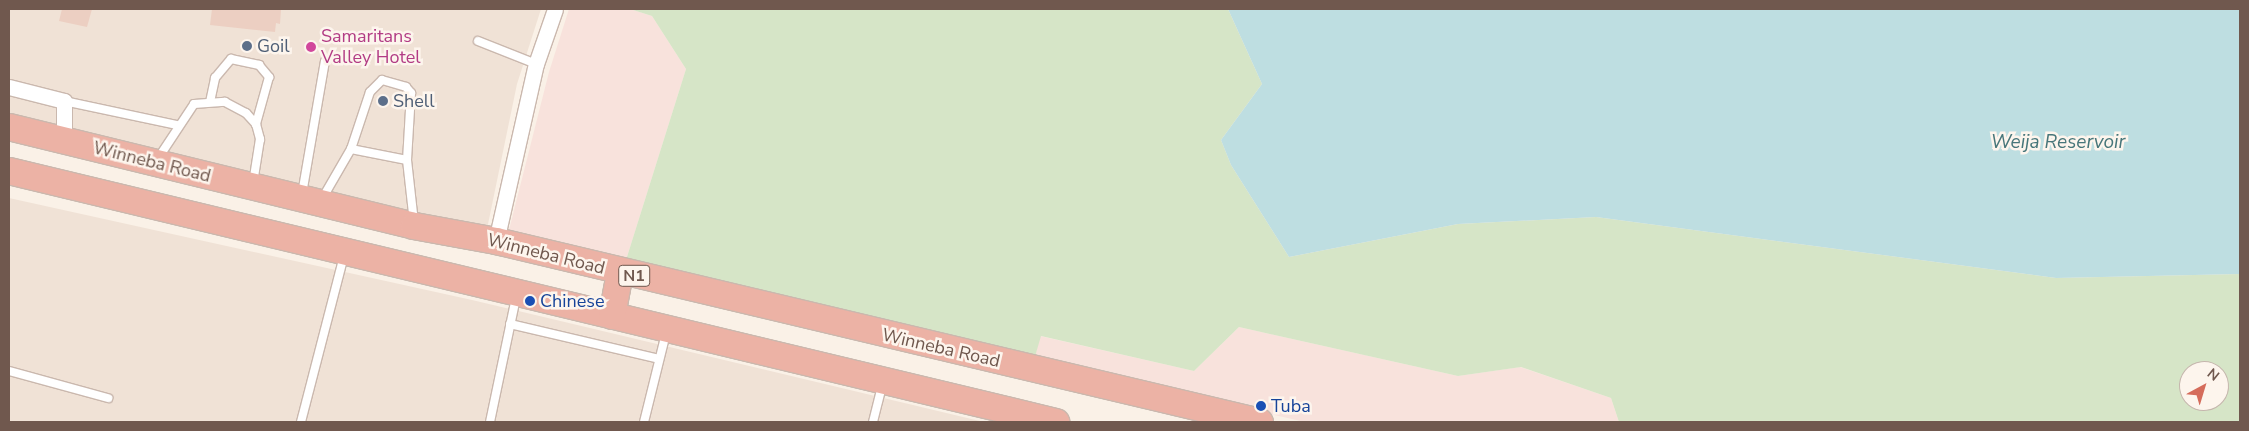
<!DOCTYPE html>
<html>
<head>
<meta charset="utf-8">
<style>
	body { margin:0 }
	#map { position:relative; width:2249px; height:431px; overflow:hidden; background:#faf1e7; font-family:"Nunito Sans",sans-serif }
	div>[style] { position:absolute }
	[style*='--x'] { left:calc(var(--x)*1px); top:calc(var(--y)*1px); width:calc(var(--w)*1px); rotate:calc(var(--a)*1deg) }
	.residential>* { inset:0; background:#f0e2d6 }
	.commercial>* { inset:0; background:#f8e2dc }
	.green>* { inset:0; background:#d6e5c7 }
	.water>* { inset:0; background:#bedee1 }
	.building>* { inset:0; background:#eccfc2 }
	.roads { filter:drop-shadow(1px 0 #cab8ae) drop-shadow(-1px 0 #cab8ae) drop-shadow(0 1px #cab8ae) drop-shadow(0 -1px #cab8ae) }
	.lane>* { height:8px; margin:-4px; padding:0 4px; transform-origin:4px; border-radius:4px; background:#fff }
	.street>* { height:15px; margin:-7.5px; padding:0 7.5px; transform-origin:7.5px; border-radius:7.5px; background:#fff }
	.highway>* { height:26px; margin:-13px; padding:0 13px; transform-origin:13px; border-radius:13px; background:#ecb2a5 }
	.dots>* { width:14px; height:14px; translate:-50% -50%; box-sizing:border-box; border:2px solid #fdf5ed; border-radius:50% }
	span { translate:-50% -50%; white-space:nowrap; text-align:center; line-height:1.15; -webkit-text-stroke:5px #fdf5ed; paint-order:stroke }
	.shield-label span { padding:1px 4px; background:#fdf5ed; border:1px solid; border-radius:4px; -webkit-text-stroke-width:0 }
	.shield-label { font-size:16px; color:#70584e; font-weight:700 }
	.hotel-label { font-size:18px; color:#b23c85 }
	.left { translate:0 -50%; text-align:left }
	.service-label { font-size:18px; color:#4e5e75 }
	.street-label { font-size:18px; color:#70584e }
	.transit-label { font-size:18px; color:#164399 }
	.water-label { font-size:19px; color:#47767a; font-style:italic }
	.frame { position:absolute; inset:0; border:10px solid #70584e; pointer-events:none }
	.north { position:absolute; left:2179px; top:361px; width:50px; height:50px; box-sizing:border-box; background:#fdf5ed; border:1px solid #c5b6ad; border-radius:50%; rotate:39deg; font-size:14px; font-weight:700; line-height:20px; text-align:center; color:#70584e }
	.north::after { content:''; display:block; margin:auto; width:18px; height:22px; background:#d56c5b; clip-path:polygon(50% 0,100% 100%,50% 72%,0 100%) }
</style>
</head>
<body>
<div id="map">
	<div class="residential">
		<div style="clip-path:polygon(9px 9px,541px 9px,517px 84px,487px 229px,9px 121px)"></div>
		<div style="clip-path:polygon(9px 198px,472px 300px,984px 422px,9px 422px)"></div>
	</div>
	<div class="commercial">
		<div style="clip-path:polygon(569px 9px,630px 9px,652px 16px,686px 69px,626px 260px,509px 230px,549px 72px)"></div>
		<div style="clip-path:polygon(1239px 327px,1458px 376px,1520px 367px,1611px 398px,1619px 422px,1305px 422px,1034px 360px,1040px 336px,1194px 371px)"></div>
	</div>
	<div class="green">
		<div style="clip-path:polygon(evenodd,630px 9px,1228px 9px,1262px 84px,1221px 140px,1231px 165px,1289px 257px,1458px 224px,1596px 217px,2056px 278px,2240px 274px,2240px 422px,1619px 422px,1611px 398px,1521px 367px,1458px 376px,1239px 327px,1194px 371px,1041px 336px,1034px 360px,626px 260px,686px 69px,652px 16px,630px 9px,2189px 371px,2219px 371px,2219px 401px,2189px 401px,2189px 371px)"></div>
	</div>
	<div class="water">
		<div style="clip-path:polygon(1228px 9px,2240px 9px,2240px 274px,2056px 278px,1596px 217px,1458px 224px,1289px 257px,1231px 165px,1221px 140px,1262px 84px)"></div>
	</div>
	<div class="building">
		<div style="clip-path:polygon(62px 9px,92px 9px,87px 27px,59px 21px)"></div>
		<div style="clip-path:polygon(212px 9px,281px 9px,280px 24px,276px 23px,275px 32px,210px 25px)"></div>
	</div>
	<div class="roads">
		<div class="lane">
			<div style="--x:478;--y:41;--w:62;--a:21.6"></div>
			<div style="--x:64;--y:101;--w:116;--a:12"></div>
			<div style="--x:210;--y:102;--w:25;--a:-78"></div>
			<div style="--x:215;--y:78;--w:25;--a:-50"></div>
			<div style="--x:231;--y:59;--w:29;--a:12"></div>
			<div style="--x:259;--y:65;--w:16;--a:50"></div>
			<div style="--x:269;--y:77;--w:49;--a:105.5"></div>
			<div style="--x:351;--y:149;--w:60;--a:-71.6"></div>
			<div style="--x:370;--y:92;--w:17;--a:-45"></div>
			<div style="--x:382;--y:80;--w:25;--a:16"></div>
			<div style="--x:406;--y:87;--w:8;--a:50"></div>
			<div style="--x:411;--y:93;--w:67;--a:93.4"></div>
			<div style="--x:157;--y:160;--w:67;--a:-56.5"></div>
			<div style="--x:194;--y:104;--w:31;--a:-4"></div>
			<div style="--x:225;--y:102;--w:24;--a:28"></div>
			<div style="--x:246;--y:113;--w:15;--a:48"></div>
			<div style="--x:256;--y:124;--w:16;--a:75"></div>
			<div style="--x:260;--y:139;--w:45;--a:99"></div>
			<div style="--x:302;--y:194;--w:135;--a:-80.2"></div>
			<div style="--x:322;--y:199;--w:58;--a:-59.9"></div>
			<div style="--x:351;--y:149;--w:57;--a:11.1"></div>
			<div style="--x:407;--y:160;--w:62;--a:83.6"></div>
			<div style="--x:510;--y:324;--w:153;--a:13.2"></div>
			<div style="--x:9;--y:371;--w:103;--a:15.3"></div>
			<div style="--x:301;--y:422;--w:171;--a:-75.5"></div>
			<div style="--x:490;--y:422;--w:127;--a:-78.2"></div>
			<div style="--x:644;--y:422;--w:92;--a:-76.1"></div>
			<div style="--x:873;--y:422;--w:38;--a:-76"></div>
		</div>
		<div class="street">
			<div style="--x:9;--y:87;--w:57;--a:14.3"></div>
			<div style="--x:64;--y:101;--w:39;--a:90"></div>
			<div style="--x:496;--y:241;--w:181;--a:-77.3"></div>
			<div style="--x:536;--y:64;--w:58;--a:-70.9"></div>
		</div>
		<div class="highway">
			<div style="--x:9;--y:127;--w:417;--a:13.7"></div>
			<div style="--x:414;--y:226;--w:83;--a:10.4"></div>
			<div style="--x:496;--y:241;--w:785;--a:13.33"></div>
			<div style="--x:9;--y:171;--w:1077;--a:13.48"></div>
			<div style="--x:612;--y:316;--w:44;--a:-79.5"></div>
		</div>
	</div>
	<div class="dots">
		<div style="left:247px;top:46px;background:#5c6f8a"></div>
		<div style="left:311px;top:47px;background:#d1479c"></div>
		<div style="left:383px;top:101px;background:#5c6f8a"></div>
		<div style="left:530px;top:301px;background:#1a4fb4"></div>
		<div style="left:1261px;top:406px;background:#1a4fb4"></div>
	</div>
	<div class="shield-label">
		<span style="left:634px;top:276px">N1</span>
	</div>
	<div class="hotel-label">
		<span class="left" style="left:321px;top:47px">Samaritans<br>Valley Hotel</span>
	</div>
	<div class="service-label">
		<span class="left" style="left:257px;top:46px">Goil</span>
		<span class="left" style="left:393px;top:101px">Shell</span>
	</div>
	<div class="street-label">
		<span style="left:152px;top:162px;rotate:14deg">Winneba Road</span>
		<span style="left:546px;top:254px;rotate:14deg">Winneba Road</span>
		<span style="left:941px;top:348px;rotate:13deg">Winneba Road</span>
	</div>
	<div class="transit-label">
		<span class="left" style="left:540px;top:301px">Chinese</span>
		<span class="left" style="left:1271px;top:406px">Tuba</span>
	</div>
	<div class="water-label">
		<span style="left:2058px;top:143px">Weija Reservoir</span>
	</div>
	<div class="frame"></div>
	<div class="north">N</div>
</div>
</body>
</html>
